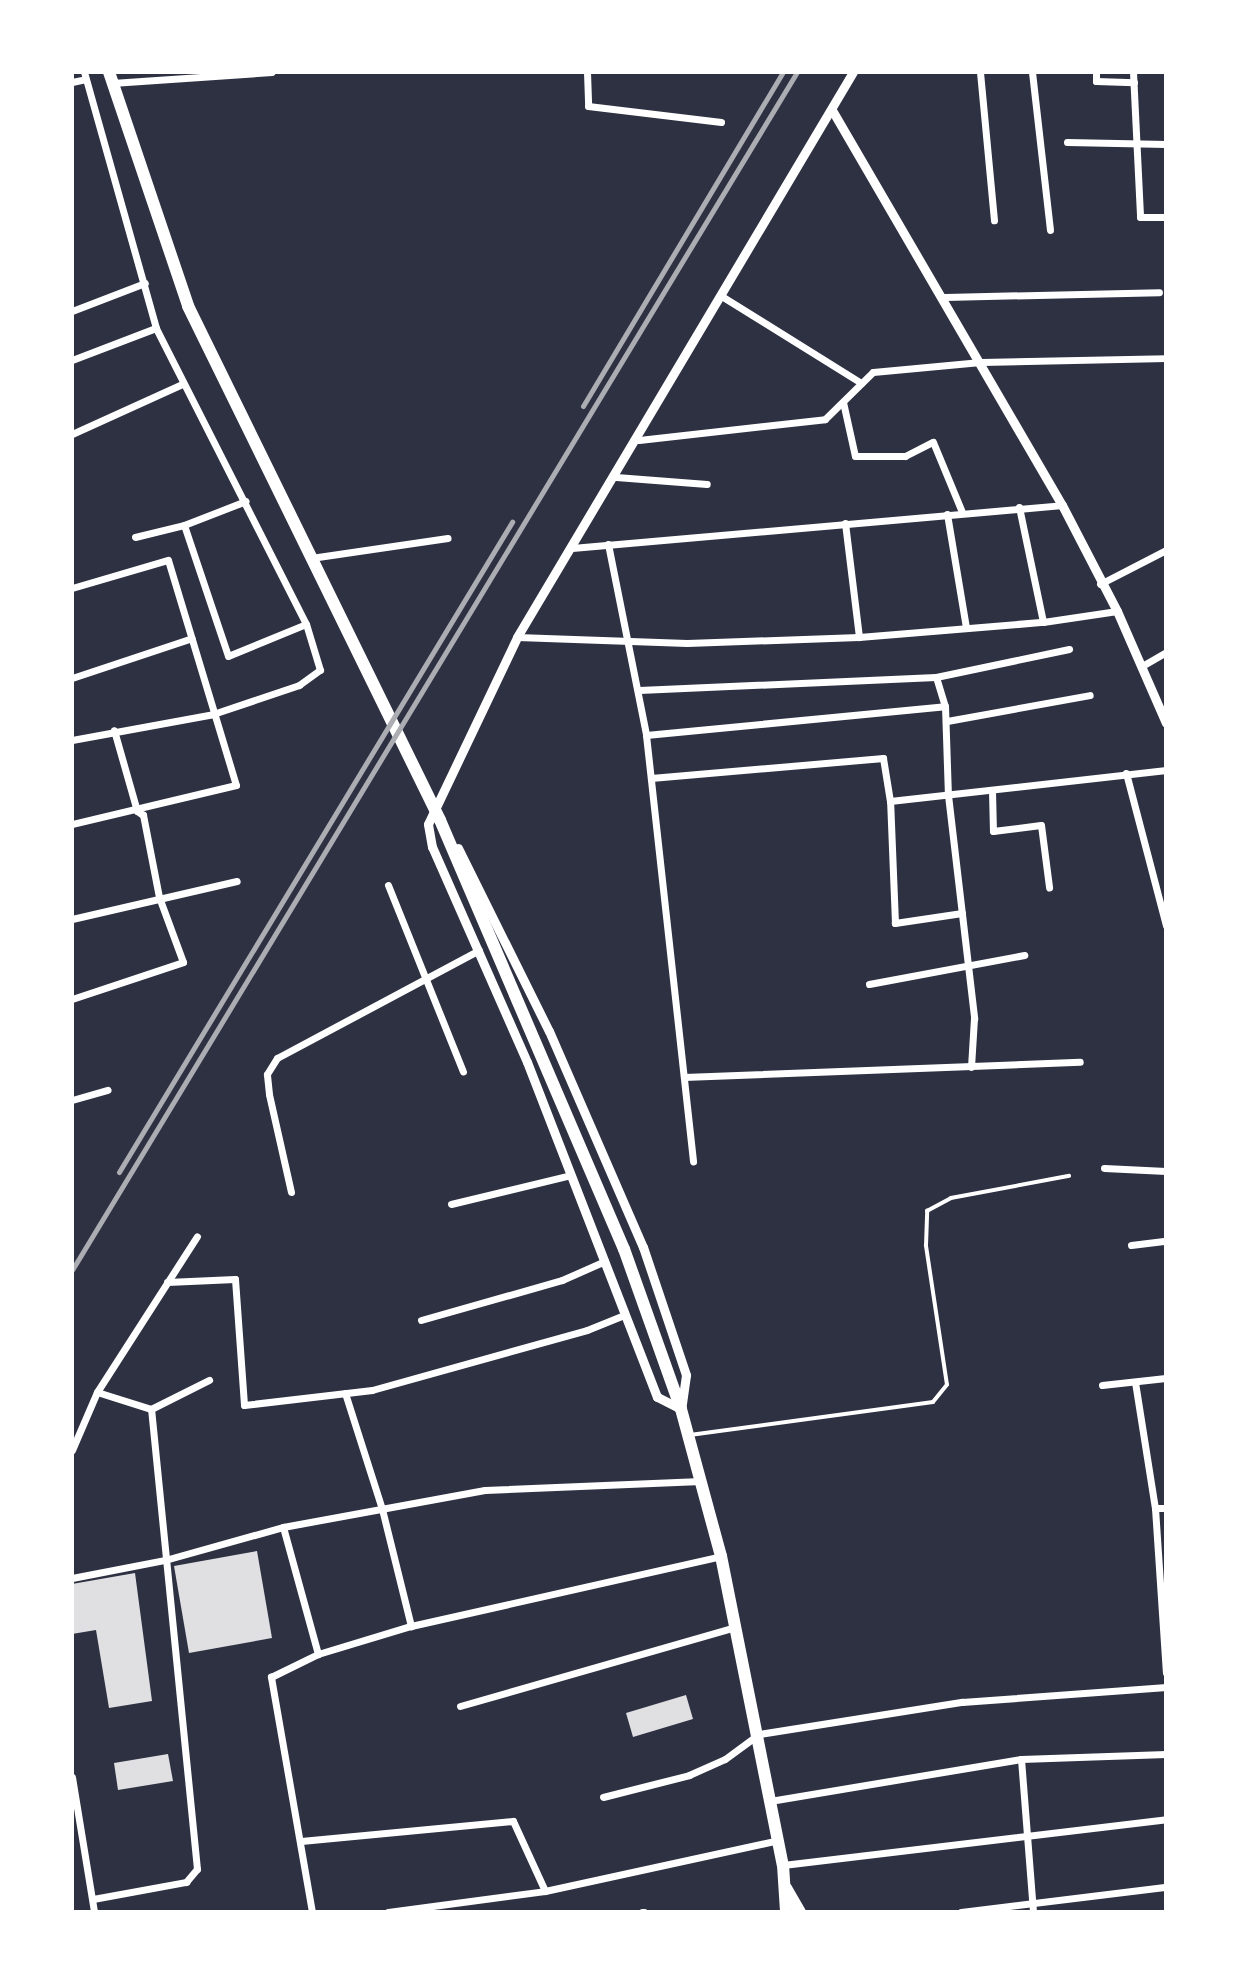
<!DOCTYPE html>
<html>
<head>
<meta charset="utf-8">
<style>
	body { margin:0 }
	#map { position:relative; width:1238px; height:1984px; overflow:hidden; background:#2d3142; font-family:Commissioner,sans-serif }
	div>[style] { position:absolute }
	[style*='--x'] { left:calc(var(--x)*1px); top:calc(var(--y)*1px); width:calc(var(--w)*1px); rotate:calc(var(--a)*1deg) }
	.building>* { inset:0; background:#e0e0e3 }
	.service>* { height:3.5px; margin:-1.75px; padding:0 1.75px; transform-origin:1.75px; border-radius:1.75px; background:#fff }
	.minor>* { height:7px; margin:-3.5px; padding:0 3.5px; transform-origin:3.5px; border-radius:3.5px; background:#fff }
	.tertiary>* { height:9px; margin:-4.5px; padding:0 4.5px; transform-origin:4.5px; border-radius:4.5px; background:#fff }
	.primary>* { height:12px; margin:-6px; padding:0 6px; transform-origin:6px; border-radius:6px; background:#fff }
	.rail>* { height:5px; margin:-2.5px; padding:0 2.5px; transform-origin:2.5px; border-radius:2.5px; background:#abadb3 }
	span { translate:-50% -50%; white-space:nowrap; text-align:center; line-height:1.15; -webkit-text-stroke:5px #fff; paint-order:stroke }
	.frame { position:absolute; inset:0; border:74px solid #fff; pointer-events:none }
</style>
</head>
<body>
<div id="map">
	<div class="building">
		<div style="clip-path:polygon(257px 1551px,272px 1638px,189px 1653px,174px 1566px)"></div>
		<div style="clip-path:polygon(135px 1573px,152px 1701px,109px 1708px,96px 1630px,72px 1634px,72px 1584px)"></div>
		<div style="clip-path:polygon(686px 1695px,693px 1719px,633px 1737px,626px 1713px)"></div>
		<div style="clip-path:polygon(168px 1754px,173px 1781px,118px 1790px,114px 1763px)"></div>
	</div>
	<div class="service">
		<div style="--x:690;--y:1435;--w:245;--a:-7.7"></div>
		<div style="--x:933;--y:1402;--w:22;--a:-51"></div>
		<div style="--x:947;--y:1385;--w:141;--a:-98.6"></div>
		<div style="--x:926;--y:1246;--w:35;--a:-88"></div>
		<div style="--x:927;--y:1211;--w:27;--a:-28"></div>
		<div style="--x:951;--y:1198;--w:120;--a:-10.6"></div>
	</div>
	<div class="minor">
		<div style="--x:587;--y:72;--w:34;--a:88"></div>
		<div style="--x:588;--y:106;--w:134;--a:6.9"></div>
		<div style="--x:980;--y:72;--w:149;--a:84.6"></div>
		<div style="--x:1032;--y:72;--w:159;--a:83.5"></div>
		<div style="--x:1096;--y:72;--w:9;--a:90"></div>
		<div style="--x:1096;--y:81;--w:38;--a:2"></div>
		<div style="--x:1133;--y:72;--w:145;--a:87.2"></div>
		<div style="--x:1140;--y:217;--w:26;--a:0"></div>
		<div style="--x:72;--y:82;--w:14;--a:-12"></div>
		<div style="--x:112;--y:83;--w:160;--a:-3.9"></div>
		<div style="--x:1067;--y:142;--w:99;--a:1.2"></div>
		<div style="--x:723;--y:297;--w:163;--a:31.9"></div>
		<div style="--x:945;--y:297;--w:214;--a:-1.3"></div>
		<div style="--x:72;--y:311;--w:78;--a:-21"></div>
		<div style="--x:72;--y:360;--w:90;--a:-20.9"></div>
		<div style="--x:843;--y:402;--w:55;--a:77.5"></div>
		<div style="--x:855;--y:456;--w:50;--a:0"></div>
		<div style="--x:905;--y:456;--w:31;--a:-27"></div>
		<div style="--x:933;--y:442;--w:76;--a:67.5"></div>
		<div style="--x:72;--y:434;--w:121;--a:-24.4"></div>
		<div style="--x:639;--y:440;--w:187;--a:-6.4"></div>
		<div style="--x:825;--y:419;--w:67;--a:-44.4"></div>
		<div style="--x:873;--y:372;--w:108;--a:-5.3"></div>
		<div style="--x:981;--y:362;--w:185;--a:-1.2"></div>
		<div style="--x:616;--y:477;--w:91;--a:4.4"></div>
		<div style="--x:1019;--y:507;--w:117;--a:78.2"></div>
		<div style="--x:947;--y:514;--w:115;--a:80.5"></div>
		<div style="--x:845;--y:523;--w:115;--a:83"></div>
		<div style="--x:184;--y:525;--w:138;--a:71.4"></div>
		<div style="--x:228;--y:656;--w:84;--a:-22.3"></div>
		<div style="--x:135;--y:537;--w:50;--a:-13.8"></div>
		<div style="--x:184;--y:525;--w:66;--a:-21.2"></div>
		<div style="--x:608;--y:544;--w:195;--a:78.7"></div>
		<div style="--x:646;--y:735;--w:429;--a:83.7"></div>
		<div style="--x:572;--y:548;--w:492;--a:-5"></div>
		<div style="--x:311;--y:558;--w:138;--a:-8.3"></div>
		<div style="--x:1100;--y:584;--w:74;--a:-27.3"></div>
		<div style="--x:72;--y:588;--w:100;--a:-16.3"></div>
		<div style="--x:168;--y:560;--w:235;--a:73.2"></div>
		<div style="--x:236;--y:785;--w:169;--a:166.6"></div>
		<div style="--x:517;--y:637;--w:170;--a:2"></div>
		<div style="--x:687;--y:643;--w:172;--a:-2"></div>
		<div style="--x:859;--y:637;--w:185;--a:-4.7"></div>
		<div style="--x:1043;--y:622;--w:75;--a:-8.5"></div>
		<div style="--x:1142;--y:666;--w:28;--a:-30"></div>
		<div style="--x:936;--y:677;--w:30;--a:73"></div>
		<div style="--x:945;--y:706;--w:89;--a:88.1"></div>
		<div style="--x:948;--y:795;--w:225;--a:83.3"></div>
		<div style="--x:974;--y:1018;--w:49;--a:93.5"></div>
		<div style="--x:72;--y:678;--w:126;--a:-18.4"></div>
		<div style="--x:639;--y:690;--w:297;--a:-2.5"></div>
		<div style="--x:936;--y:677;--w:136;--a:-11.9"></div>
		<div style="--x:947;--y:721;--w:145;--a:-10.3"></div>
		<div style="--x:646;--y:735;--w:300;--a:-5.5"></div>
		<div style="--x:72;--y:740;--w:143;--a:-10.4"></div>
		<div style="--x:213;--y:714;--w:91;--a:-18.6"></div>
		<div style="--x:299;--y:685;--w:26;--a:-36"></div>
		<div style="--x:320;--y:670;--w:48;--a:-106.9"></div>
		<div style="--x:306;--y:624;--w:332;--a:-116.9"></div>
		<div style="--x:156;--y:328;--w:266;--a:-105.7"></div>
		<div style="--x:1126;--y:773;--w:158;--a:75.3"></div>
		<div style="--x:651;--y:778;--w:233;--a:-4.9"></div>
		<div style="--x:883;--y:758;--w:44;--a:80.8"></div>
		<div style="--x:992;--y:791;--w:40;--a:88.6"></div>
		<div style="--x:993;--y:831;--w:48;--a:-7.1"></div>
		<div style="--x:1041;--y:825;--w:63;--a:82.6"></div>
		<div style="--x:388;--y:885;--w:201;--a:68.1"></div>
		<div style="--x:962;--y:913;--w:68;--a:171.5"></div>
		<div style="--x:895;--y:923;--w:122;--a:-92.3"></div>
		<div style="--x:890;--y:801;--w:278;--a:-6.4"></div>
		<div style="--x:72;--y:919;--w:169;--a:-13"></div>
		<div style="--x:869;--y:984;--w:158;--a:-10.6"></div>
		<div style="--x:72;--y:999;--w:117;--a:-18.4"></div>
		<div style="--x:183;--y:962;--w:69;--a:-110.3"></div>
		<div style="--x:159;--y:897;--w:84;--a:-101"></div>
		<div style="--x:143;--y:815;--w:7;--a:-146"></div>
		<div style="--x:137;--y:811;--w:84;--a:-105.9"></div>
		<div style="--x:684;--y:1077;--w:396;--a:-2.2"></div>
		<div style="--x:72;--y:1100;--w:37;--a:-16"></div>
		<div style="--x:1104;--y:1168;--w:62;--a:2.8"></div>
		<div style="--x:291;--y:1192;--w:100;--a:-102.7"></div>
		<div style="--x:269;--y:1094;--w:20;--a:-96"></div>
		<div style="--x:267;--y:1074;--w:19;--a:-58"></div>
		<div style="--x:277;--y:1058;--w:229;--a:-28.1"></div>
		<div style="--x:451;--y:1204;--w:123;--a:-13.6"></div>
		<div style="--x:1131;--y:1245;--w:35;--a:-7"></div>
		<div style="--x:167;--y:1282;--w:68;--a:-2.5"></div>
		<div style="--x:235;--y:1279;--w:126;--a:85.9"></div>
		<div style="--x:244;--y:1405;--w:129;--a:-6.7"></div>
		<div style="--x:372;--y:1390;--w:223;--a:-15.6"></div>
		<div style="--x:587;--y:1330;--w:40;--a:-22"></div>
		<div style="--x:421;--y:1320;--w:147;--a:-15.8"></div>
		<div style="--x:562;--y:1280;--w:47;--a:-23.8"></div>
		<div style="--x:1135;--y:1382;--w:128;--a:81"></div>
		<div style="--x:1102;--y:1385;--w:64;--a:-6.2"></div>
		<div style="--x:97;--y:1392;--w:57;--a:17.5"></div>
		<div style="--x:151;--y:1409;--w:65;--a:-26.6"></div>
		<div style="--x:345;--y:1393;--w:122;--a:72.3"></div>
		<div style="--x:382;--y:1509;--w:121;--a:76.1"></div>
		<div style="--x:72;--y:1450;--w:63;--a:-66.7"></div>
		<div style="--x:97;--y:1392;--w:185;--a:-57.3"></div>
		<div style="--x:1166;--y:1508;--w:11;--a:180"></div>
		<div style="--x:1155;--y:1508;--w:165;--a:86.2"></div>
		<div style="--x:283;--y:1527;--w:132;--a:74.6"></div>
		<div style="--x:72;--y:1578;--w:95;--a:-11"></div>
		<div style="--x:165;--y:1560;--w:123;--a:-15.6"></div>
		<div style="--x:283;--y:1527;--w:205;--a:-10.4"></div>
		<div style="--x:485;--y:1490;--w:216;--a:-2.4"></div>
		<div style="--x:460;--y:1706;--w:287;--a:-16"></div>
		<div style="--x:1021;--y:1759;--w:153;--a:85.5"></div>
		<div style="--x:72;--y:1777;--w:137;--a:80.7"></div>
		<div style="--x:603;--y:1797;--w:89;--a:-14.3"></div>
		<div style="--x:689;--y:1775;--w:39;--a:-24"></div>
		<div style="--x:725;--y:1759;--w:42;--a:-36.3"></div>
		<div style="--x:759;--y:1734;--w:206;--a:-9"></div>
		<div style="--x:962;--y:1702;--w:205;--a:-4.2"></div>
		<div style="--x:770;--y:1801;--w:254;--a:-9.5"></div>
		<div style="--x:1021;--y:1759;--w:145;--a:-2"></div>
		<div style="--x:301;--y:1841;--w:213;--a:-5.4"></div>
		<div style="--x:513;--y:1821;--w:77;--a:65.4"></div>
		<div style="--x:783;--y:1865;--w:386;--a:-6.8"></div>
		<div style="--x:93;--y:1899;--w:95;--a:-10.4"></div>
		<div style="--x:186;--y:1882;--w:17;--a:-50"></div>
		<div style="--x:197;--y:1869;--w:462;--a:-95.7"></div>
		<div style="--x:312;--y:1912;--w:239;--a:-99.9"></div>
		<div style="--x:271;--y:1677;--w:52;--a:-26.1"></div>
		<div style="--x:318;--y:1654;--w:97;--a:-16.8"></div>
		<div style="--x:411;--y:1626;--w:318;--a:-12.7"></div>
		<div style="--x:388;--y:1912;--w:158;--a:-7.6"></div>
		<div style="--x:545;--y:1891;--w:239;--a:-12.3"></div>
		<div style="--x:642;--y:1912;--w:2;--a:0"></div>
		<div style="--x:961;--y:1912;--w:207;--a:-7"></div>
	</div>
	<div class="tertiary">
		<div style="--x:832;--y:110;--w:457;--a:59.8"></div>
		<div style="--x:1062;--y:505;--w:119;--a:62.6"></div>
		<div style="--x:1117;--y:611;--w:122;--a:66.4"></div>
		<div style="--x:458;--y:848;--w:204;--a:63.6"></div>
		<div style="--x:549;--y:1031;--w:236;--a:66.5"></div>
		<div style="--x:643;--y:1247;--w:135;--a:71.4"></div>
		<div style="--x:686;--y:1375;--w:34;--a:98"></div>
		<div style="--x:681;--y:1409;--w:27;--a:-153"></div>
		<div style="--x:657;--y:1397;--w:359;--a:-111.2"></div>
		<div style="--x:527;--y:1062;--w:235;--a:-113.8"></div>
		<div style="--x:432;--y:847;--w:23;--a:-100"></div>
		<div style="--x:428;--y:824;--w:207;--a:-64.5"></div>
		<div style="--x:517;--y:637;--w:657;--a:-59.26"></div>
	</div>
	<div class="primary">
		<div style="--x:109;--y:72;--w:247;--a:71.3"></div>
		<div style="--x:188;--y:306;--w:572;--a:63.88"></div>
		<div style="--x:440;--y:820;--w:467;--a:66.8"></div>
		<div style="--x:624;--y:1249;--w:170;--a:70.4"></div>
		<div style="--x:681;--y:1409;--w:152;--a:74.8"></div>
		<div style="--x:721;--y:1556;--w:315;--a:78.7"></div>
		<div style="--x:783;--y:1865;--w:47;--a:86.3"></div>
		<div style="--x:786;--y:1888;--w:28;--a:60"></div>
	</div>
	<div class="rail">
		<div style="--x:583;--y:406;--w:389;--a:-59.1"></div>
		<div style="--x:119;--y:1172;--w:760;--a:-58.84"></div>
		<div style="--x:72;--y:1270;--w:1400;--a:-58.82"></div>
	</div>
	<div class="frame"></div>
</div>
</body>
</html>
